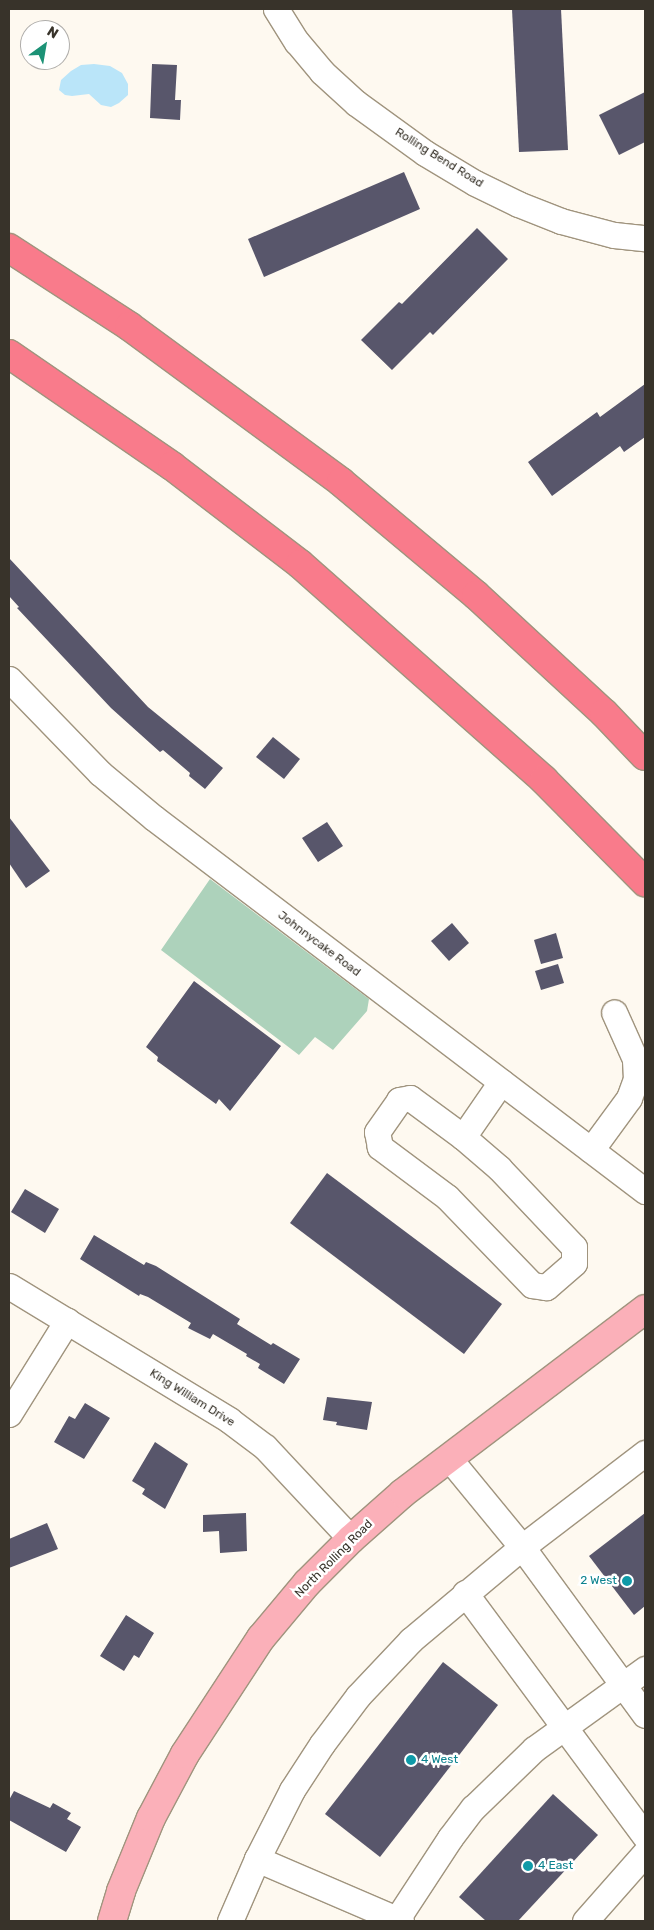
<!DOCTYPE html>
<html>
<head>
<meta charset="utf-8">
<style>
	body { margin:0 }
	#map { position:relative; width:654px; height:1930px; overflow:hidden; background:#fef9f0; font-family:Rubik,sans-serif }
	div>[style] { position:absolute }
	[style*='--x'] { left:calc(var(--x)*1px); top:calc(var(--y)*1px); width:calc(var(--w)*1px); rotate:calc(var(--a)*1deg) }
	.green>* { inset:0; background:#add2bb }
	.water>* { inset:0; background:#bae5f9 }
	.building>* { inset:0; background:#58566b }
	.roads { filter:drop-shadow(1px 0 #a0947e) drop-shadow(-1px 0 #a0947e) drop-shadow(0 1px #a0947e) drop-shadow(0 -1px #a0947e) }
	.minor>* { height:25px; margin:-12.5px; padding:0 12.5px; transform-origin:12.5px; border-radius:12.5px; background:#fff }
	.major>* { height:28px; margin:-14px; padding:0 14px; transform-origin:14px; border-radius:14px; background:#fbb0b9 }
	.highway>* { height:28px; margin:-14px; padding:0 14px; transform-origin:14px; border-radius:14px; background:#f97b8b }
	.dots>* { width:14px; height:14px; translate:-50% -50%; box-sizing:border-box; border:2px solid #fff; border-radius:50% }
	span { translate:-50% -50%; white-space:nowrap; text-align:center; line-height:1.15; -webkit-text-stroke:5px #fff; paint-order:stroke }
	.street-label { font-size:12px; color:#38332a }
	.culture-label { font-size:12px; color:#0d838f }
	.right { translate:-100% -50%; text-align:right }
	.left { translate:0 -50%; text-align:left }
	.frame { position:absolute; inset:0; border:10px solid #38332a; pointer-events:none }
	.north { position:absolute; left:20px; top:20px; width:50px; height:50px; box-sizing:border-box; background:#fff; border:1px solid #afadaa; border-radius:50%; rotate:32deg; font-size:14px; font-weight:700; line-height:20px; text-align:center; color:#38332a }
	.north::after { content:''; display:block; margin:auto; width:18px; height:22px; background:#1c9276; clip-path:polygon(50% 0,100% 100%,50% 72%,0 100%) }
</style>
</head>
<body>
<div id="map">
	<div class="green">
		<div style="clip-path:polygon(210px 879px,369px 999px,367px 1011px,333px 1050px,315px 1037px,299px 1055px,161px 950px)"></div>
	</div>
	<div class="water">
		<div style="clip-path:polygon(94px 64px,110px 66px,122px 73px,128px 84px,128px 95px,119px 103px,111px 107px,101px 105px,89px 94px,72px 96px,65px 95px,59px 90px,61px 80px,71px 71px,81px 65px)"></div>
	</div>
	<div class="building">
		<div style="clip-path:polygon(512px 9px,561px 9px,568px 150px,519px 152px)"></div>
		<div style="clip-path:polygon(152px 64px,177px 65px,175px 100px,181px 100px,180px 120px,150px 118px)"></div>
		<div style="clip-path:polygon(645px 92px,645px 142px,619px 155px,599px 115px)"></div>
		<div style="clip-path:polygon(404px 172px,420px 209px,264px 277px,248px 239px)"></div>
		<div style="clip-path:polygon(477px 228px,508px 259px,433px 335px,430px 332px,392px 370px,361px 340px,399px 302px,402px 304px)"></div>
		<div style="clip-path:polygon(645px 384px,645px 437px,624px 452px,620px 446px,552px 496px,528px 462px,597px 412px,600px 417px)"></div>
		<div style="clip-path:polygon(9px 558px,148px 707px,223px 768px,205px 789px,189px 776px,190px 773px,163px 750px,160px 752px,111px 708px,17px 608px,19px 607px,9px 596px)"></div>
		<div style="clip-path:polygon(273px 737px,300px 759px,284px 779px,256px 757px)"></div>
		<div style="clip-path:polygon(9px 817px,50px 871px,26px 888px,9px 863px)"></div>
		<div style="clip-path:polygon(327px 822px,343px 846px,318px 862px,302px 838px)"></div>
		<div style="clip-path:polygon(452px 923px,469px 943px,449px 961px,431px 941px)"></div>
		<div style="clip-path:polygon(556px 933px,563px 958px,541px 964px,534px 940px)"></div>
		<div style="clip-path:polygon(558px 964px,564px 983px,541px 990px,535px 971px)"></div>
		<div style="clip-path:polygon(194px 981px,281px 1046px,230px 1111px,219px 1099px,216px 1104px,157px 1061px,158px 1057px,146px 1047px)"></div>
		<div style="clip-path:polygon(327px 1173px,502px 1304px,464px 1354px,290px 1223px)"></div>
		<div style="clip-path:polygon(25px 1189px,59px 1209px,45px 1233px,11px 1212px)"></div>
		<div style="clip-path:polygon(94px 1235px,144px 1265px,146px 1262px,156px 1266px,240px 1319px,237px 1324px,271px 1345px,273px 1343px,300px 1359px,284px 1384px,258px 1368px,260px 1364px,246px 1356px,247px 1354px,213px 1334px,210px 1339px,188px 1328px,191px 1323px,148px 1297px,140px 1294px,139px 1296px,80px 1259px)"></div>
		<div style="clip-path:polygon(327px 1397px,372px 1402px,367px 1430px,336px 1425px,337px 1422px,323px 1420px)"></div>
		<div style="clip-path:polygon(85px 1403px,110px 1418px,84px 1459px,54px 1442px,69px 1416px,75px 1419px)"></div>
		<div style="clip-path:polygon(155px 1442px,188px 1464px,165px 1509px,142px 1494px,145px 1489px,132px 1481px)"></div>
		<div style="clip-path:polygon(246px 1513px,247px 1551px,220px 1553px,219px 1531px,203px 1532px,203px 1515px)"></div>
		<div style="clip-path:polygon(645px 1513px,645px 1606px,634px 1615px,589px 1556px)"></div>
		<div style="clip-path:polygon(47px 1523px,58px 1549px,9px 1568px,9px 1539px)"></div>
		<div style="clip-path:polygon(126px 1615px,154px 1633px,139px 1658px,134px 1655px,124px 1671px,100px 1656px)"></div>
		<div style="clip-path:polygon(443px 1662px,498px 1705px,380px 1857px,325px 1814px)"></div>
		<div style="clip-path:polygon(14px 1791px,50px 1808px,53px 1803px,71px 1813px,67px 1819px,81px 1827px,66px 1852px,9px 1820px,9px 1800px)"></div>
		<div style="clip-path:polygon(553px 1794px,598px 1835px,518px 1921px,486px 1921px,459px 1897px)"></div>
	</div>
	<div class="roads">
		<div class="minor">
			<div style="--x:276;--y:9;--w:39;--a:58"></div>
			<div style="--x:297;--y:42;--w:39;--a:50"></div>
			<div style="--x:322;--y:72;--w:46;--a:42.4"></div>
			<div style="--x:356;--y:103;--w:85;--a:35.9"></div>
			<div style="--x:425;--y:153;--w:58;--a:31"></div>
			<div style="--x:475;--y:183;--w:48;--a:26"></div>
			<div style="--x:518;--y:204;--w:46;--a:21.6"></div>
			<div style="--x:561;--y:221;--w:55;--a:14.8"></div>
			<div style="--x:614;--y:235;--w:31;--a:6"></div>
			<div style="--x:9;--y:679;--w:131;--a:45.9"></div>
			<div style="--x:100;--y:773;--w:70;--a:39.8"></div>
			<div style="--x:154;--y:818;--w:617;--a:37.22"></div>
			<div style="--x:463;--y:1137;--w:48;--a:40.7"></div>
			<div style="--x:499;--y:1168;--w:109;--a:46.5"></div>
			<div style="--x:574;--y:1247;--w:16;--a:90"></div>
			<div style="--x:574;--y:1263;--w:37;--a:139"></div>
			<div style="--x:546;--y:1287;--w:14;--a:-172"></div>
			<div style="--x:532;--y:1285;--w:122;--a:-134"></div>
			<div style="--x:447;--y:1197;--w:84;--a:-143.3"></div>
			<div style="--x:380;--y:1147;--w:15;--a:-101"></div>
			<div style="--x:377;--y:1132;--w:39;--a:-55"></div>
			<div style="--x:399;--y:1100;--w:11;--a:-10"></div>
			<div style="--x:410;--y:1098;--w:66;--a:36.3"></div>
			<div style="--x:463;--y:1137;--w:67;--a:-55.4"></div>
			<div style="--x:591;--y:1150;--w:64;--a:-53.8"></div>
			<div style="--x:629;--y:1098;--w:20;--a:-70"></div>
			<div style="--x:636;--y:1079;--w:20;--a:-93"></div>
			<div style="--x:635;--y:1059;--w:51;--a:-114.1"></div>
			<div style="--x:9;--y:1286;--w:258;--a:31.3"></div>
			<div style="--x:229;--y:1420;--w:45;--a:36.9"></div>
			<div style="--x:265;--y:1447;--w:126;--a:46.9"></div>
			<div style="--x:9;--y:1414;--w:110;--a:-58.1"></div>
			<div style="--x:448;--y:1457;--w:117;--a:50.6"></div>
			<div style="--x:522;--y:1547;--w:208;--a:53.8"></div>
			<div style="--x:465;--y:1593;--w:302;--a:53.5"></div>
			<div style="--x:397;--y:1919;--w:97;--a:-56.8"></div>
			<div style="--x:450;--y:1838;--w:38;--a:-53"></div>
			<div style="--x:473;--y:1808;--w:85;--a:-44"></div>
			<div style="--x:534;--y:1749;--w:137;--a:-35.8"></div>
			<div style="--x:230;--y:1921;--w:68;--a:-66.5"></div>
			<div style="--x:401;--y:1921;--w:157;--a:-156.7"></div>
			<div style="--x:257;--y:1859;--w:77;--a:-63.1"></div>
			<div style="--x:292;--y:1790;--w:55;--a:-56.9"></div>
			<div style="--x:322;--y:1744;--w:60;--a:-53.1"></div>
			<div style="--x:358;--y:1696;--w:77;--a:-46.6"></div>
			<div style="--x:411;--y:1640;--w:145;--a:-40"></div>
			<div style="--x:522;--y:1547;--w:155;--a:-37.4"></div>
			<div style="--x:585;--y:1921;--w:91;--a:-48.6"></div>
		</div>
		<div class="major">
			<div style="--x:112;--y:1921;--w:31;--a:-73"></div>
			<div style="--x:121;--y:1891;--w:79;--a:-67.7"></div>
			<div style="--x:151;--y:1818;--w:72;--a:-62"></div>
			<div style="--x:185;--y:1754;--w:139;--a:-56.8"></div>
			<div style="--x:261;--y:1638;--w:72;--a:-50.1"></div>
			<div style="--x:307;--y:1583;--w:62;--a:-45"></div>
			<div style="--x:351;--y:1539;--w:69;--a:-41.5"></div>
			<div style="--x:403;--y:1493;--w:304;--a:-37.2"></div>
		</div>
		<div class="highway">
			<div style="--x:9;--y:248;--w:143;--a:33"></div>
			<div style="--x:129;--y:326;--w:263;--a:36.3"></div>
			<div style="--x:341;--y:482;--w:176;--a:39.9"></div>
			<div style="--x:476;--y:595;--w:174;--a:42.7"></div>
			<div style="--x:604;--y:713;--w:59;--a:46.4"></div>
			<div style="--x:9;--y:354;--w:198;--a:34.5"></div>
			<div style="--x:172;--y:466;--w:161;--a:37.4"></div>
			<div style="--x:300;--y:564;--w:326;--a:41.5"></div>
			<div style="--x:544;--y:780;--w:144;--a:45.3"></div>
		</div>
	</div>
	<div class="dots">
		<div style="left:627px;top:1581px;background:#0f9aa8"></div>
		<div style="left:411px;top:1760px;background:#0f9aa8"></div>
		<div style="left:528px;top:1866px;background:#0f9aa8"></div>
	</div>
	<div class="street-label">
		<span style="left:439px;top:158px;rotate:32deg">Rolling Bend Road</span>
		<span style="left:319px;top:944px;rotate:37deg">Johnnycake Road</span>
		<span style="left:192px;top:1398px;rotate:32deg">King William Drive</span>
		<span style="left:334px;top:1559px;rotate:-45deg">North Rolling Road</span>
	</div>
	<div class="culture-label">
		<span class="right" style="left:617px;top:1581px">2 West</span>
		<span class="left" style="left:421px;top:1760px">4 West</span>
		<span class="left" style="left:538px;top:1866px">4 East</span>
	</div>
	<div class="frame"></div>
	<div class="north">N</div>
</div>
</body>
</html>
